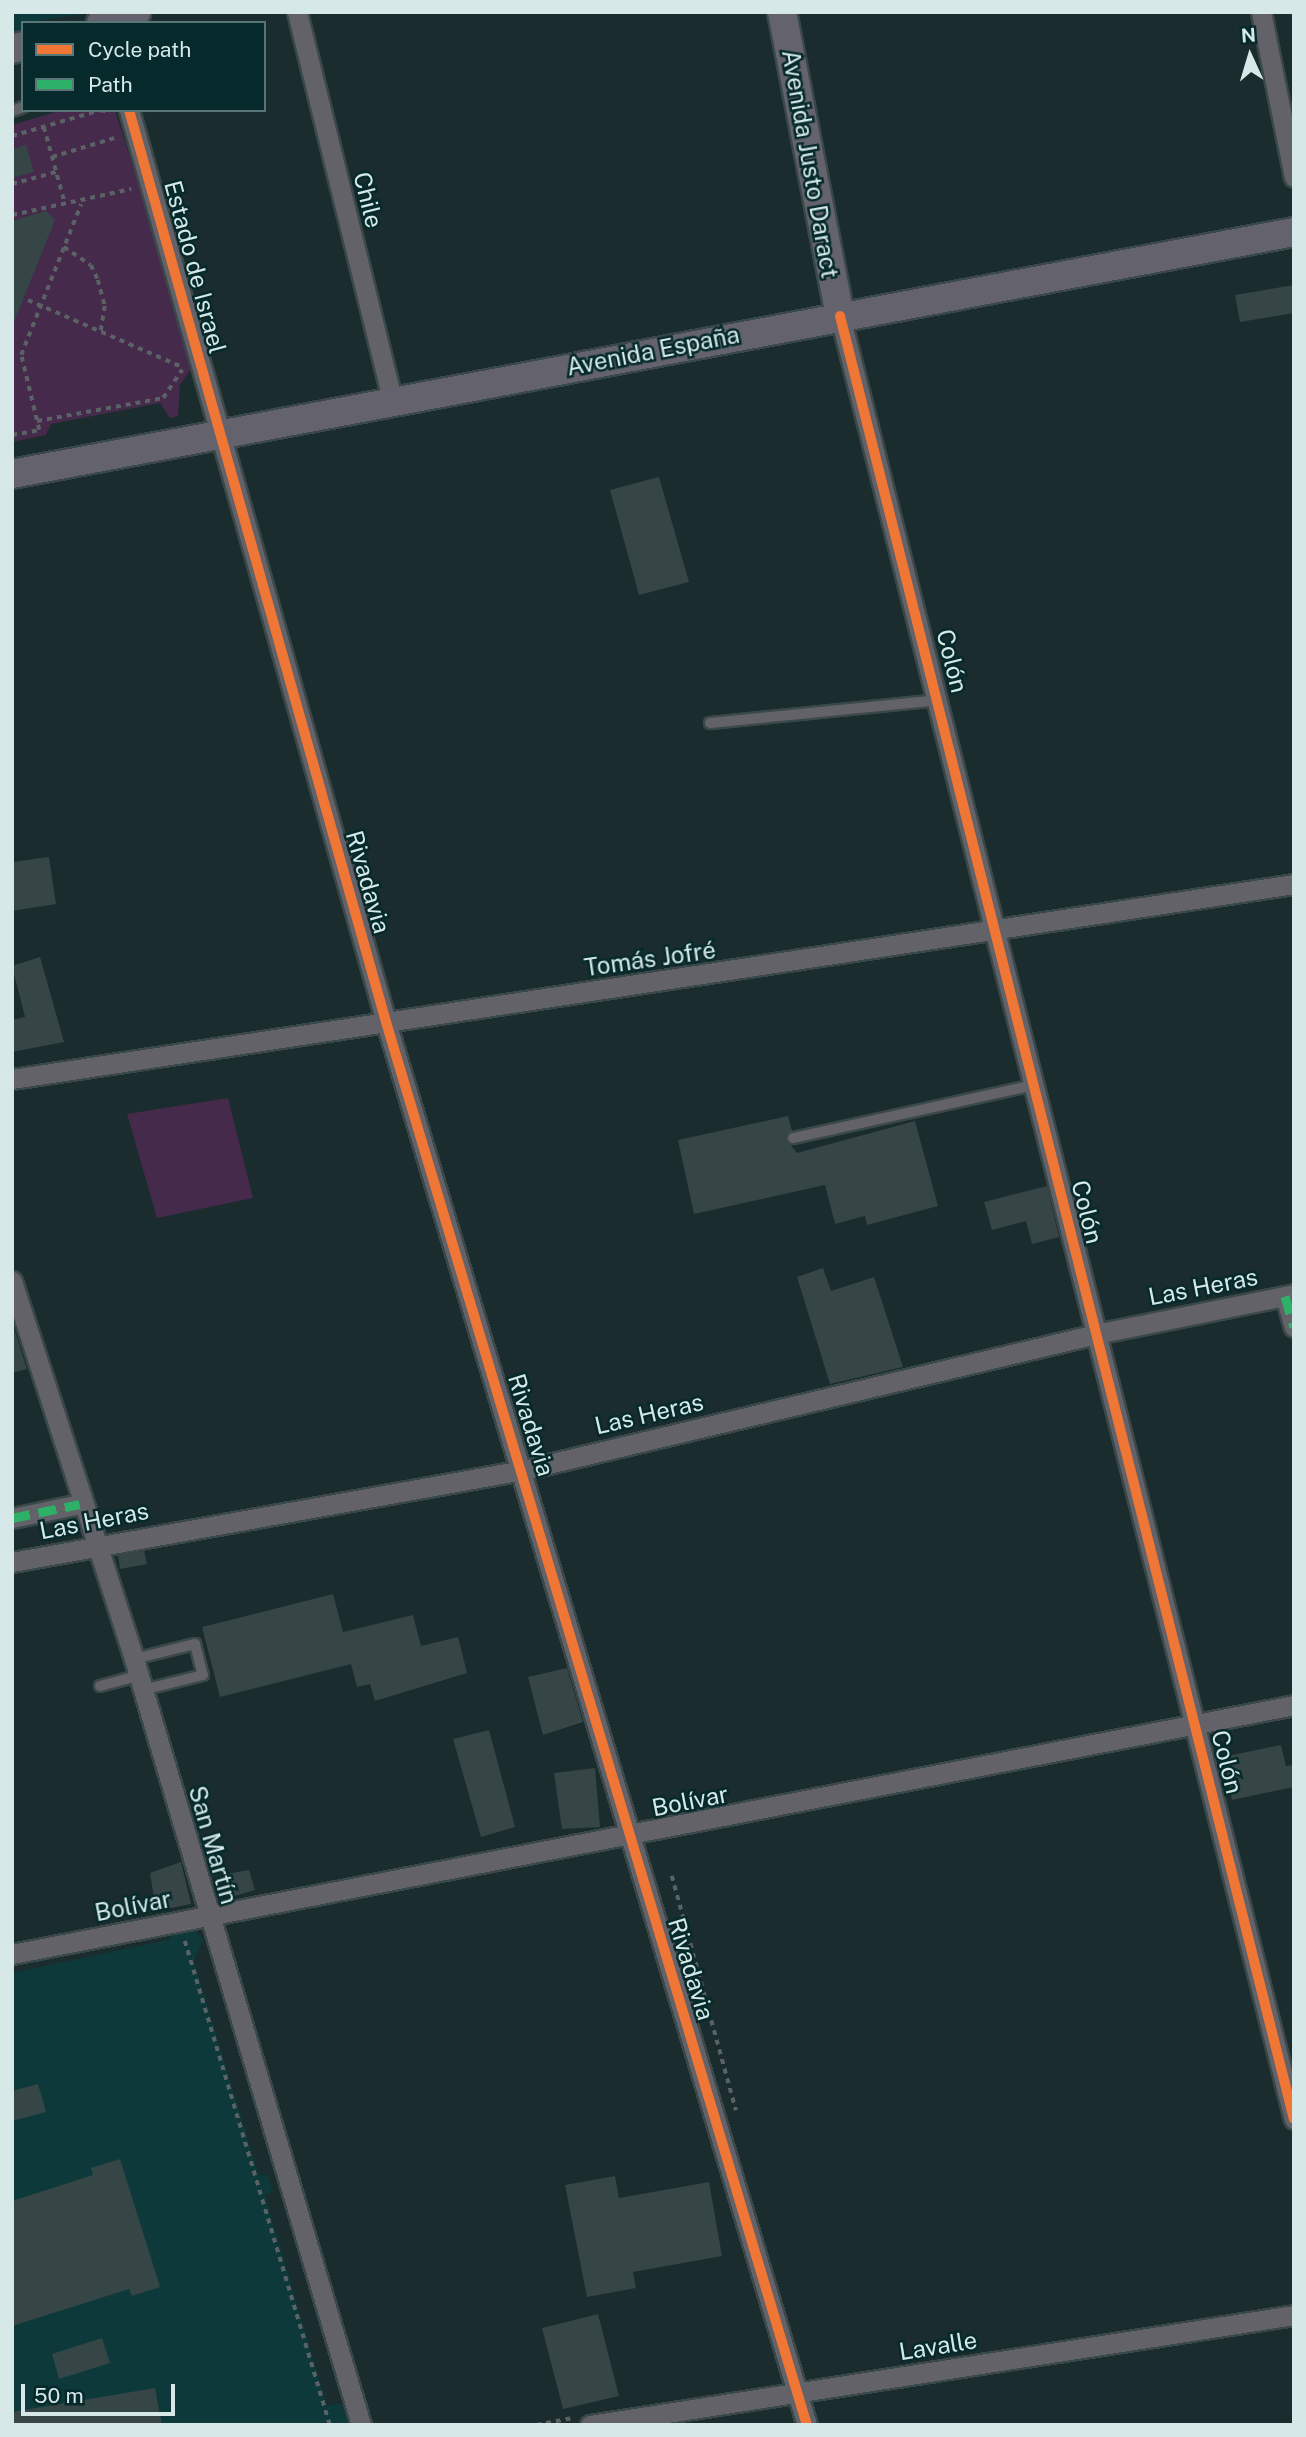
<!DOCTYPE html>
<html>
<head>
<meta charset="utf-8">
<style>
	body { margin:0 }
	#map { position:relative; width:1306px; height:2437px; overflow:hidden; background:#1a2c2d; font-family:"Public Sans",sans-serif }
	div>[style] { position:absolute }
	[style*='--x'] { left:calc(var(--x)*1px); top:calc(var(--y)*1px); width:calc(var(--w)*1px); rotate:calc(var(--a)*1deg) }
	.built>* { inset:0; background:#0d393b }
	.green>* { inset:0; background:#452a4b }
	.building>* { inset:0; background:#364546 }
	.path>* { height:3.5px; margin-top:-1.75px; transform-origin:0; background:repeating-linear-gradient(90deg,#5b6265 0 5px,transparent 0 10px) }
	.roads { filter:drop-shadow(2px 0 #3a4849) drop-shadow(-2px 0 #3a4849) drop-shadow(0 2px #3a4849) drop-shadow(0 -2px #3a4849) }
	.lane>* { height:10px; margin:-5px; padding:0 5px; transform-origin:5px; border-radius:5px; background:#646269 }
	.street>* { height:19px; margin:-9.5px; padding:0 9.5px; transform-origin:9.5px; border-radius:9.5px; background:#646269 }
	.secondary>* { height:28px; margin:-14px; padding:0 14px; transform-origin:14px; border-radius:14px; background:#64636d }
	.quiet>* { height:9px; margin-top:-4.5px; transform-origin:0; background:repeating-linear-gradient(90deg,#2db169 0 18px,transparent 0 27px) }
	.cycleway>* { height:10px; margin:-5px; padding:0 5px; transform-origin:5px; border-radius:5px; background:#f07635 }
	span { translate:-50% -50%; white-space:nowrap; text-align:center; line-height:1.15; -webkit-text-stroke:5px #062a2b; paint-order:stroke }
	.street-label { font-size:24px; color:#d6e8e8 }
	.frame { position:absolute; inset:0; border:14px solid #d6e8e8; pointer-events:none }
	.legend { position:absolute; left:21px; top:21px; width:245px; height:91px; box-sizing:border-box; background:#062a2b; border:2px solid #597677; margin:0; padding:9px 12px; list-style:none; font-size:21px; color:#d6e8e8 }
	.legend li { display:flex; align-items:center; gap:14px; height:35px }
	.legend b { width:35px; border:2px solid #597677 }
	.north { position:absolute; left:1215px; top:21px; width:70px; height:70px; -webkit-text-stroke:5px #062a2b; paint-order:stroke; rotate:356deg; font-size:19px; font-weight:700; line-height:28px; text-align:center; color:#d6e8e8 }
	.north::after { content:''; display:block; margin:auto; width:24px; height:32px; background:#d6e8e8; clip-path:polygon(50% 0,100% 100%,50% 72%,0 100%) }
	.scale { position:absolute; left:21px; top:2384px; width:154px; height:32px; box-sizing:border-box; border:4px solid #d6e8e8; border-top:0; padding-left:9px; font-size:21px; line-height:24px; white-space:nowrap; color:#d6e8e8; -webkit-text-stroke:5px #062a2b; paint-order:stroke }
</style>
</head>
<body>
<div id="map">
	<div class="built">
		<div style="clip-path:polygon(12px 12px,97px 12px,23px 23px,23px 32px,12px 35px)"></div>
		<div style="clip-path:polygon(192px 1928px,203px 1940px,194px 1961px,259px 2176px,267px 2174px,273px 2192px,265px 2195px,327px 2406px,341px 2403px,350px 2425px,12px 2425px,12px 1973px,168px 1940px,175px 1930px)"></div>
	</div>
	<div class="green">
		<div style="clip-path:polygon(62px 110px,115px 110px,195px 363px,180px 385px,178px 416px,170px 418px,160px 403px,51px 424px,46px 435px,12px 442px,12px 125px)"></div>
		<div style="clip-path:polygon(228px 1098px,253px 1198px,157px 1218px,127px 1114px)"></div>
	</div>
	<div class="building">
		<div style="clip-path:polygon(26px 145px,34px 172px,12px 178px,12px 149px)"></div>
		<div style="clip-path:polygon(46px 211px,55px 220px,12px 327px,12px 221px)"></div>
		<div style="clip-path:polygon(1294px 285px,1294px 313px,1240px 322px,1235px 295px)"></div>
		<div style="clip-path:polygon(659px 477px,689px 582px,639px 595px,610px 490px)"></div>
		<div style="clip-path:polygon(49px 857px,56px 904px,12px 911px,12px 862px)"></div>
		<div style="clip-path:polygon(40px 957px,64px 1042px,12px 1052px,12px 1020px,25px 1017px,12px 966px)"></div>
		<div style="clip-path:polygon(788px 1116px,792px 1131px,786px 1139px,797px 1153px,915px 1121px,938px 1206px,867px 1225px,865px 1216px,835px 1224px,825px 1185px,694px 1214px,678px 1140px)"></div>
		<div style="clip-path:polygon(1047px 1186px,1059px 1237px,1032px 1244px,1026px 1221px,992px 1230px,984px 1202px)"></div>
		<div style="clip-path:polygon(823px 1268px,831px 1291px,874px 1277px,903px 1367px,830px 1384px,797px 1277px)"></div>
		<div style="clip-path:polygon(12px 1322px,27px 1369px,12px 1373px)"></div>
		<div style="clip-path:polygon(144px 1551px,147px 1564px,120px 1569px,118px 1555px)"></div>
		<div style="clip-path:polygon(333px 1594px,343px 1632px,413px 1615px,421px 1646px,458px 1637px,467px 1673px,375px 1701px,370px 1684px,357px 1687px,351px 1664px,220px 1697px,202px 1627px)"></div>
		<div style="clip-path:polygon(567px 1668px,583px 1722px,543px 1735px,528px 1677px)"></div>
		<div style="clip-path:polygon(489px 1730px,515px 1827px,481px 1837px,453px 1739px)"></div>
		<div style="clip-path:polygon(1281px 1745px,1286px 1766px,1294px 1765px,1294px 1787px,1232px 1800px,1223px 1757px)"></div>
		<div style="clip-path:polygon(595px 1768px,600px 1827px,562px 1829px,554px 1773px)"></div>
		<div style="clip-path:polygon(181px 1862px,191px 1904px,156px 1911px,150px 1873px)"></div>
		<div style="clip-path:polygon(249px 1870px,255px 1890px,231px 1897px,226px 1874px)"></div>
		<div style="clip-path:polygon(38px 2084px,46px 2112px,12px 2121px,12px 2091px)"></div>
		<div style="clip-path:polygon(120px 2159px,160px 2287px,132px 2296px,129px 2289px,12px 2326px,12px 2201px,93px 2175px,91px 2168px)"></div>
		<div style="clip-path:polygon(615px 2176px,619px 2198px,709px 2182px,722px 2256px,633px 2272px,636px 2288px,587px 2297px,565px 2185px)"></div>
		<div style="clip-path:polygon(598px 2314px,619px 2396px,563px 2409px,542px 2328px)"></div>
		<div style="clip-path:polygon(102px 2338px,110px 2363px,59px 2379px,52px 2354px)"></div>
		<div style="clip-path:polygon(155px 2388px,162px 2425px,12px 2425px,12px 2412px)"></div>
	</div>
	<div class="path">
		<div style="--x:44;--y:127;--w:79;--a:74.6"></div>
		<div style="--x:12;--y:136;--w:93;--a:-16.3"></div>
		<div style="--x:101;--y:110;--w:10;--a:17"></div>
		<div style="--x:52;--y:157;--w:69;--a:-16.9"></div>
		<div style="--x:12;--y:184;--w:46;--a:-15.3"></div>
		<div style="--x:12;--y:215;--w:122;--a:-12.3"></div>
		<div style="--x:64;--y:247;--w:32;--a:34"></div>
		<div style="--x:91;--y:265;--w:17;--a:65"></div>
		<div style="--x:98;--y:280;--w:27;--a:75"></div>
		<div style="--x:105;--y:306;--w:26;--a:99"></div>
		<div style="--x:28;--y:300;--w:166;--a:23.5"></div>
		<div style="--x:37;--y:421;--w:128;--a:-10.3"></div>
		<div style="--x:163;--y:398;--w:34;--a:-56"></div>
		<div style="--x:12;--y:435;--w:27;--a:-10"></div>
		<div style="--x:39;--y:430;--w:77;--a:-103.5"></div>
		<div style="--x:21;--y:355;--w:162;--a:-68.3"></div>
		<div style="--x:672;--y:1876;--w:243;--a:74.7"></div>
		<div style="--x:185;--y:1941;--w:505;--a:73.32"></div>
		<div style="--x:536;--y:2425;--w:37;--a:-11"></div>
	</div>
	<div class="roads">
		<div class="lane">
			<div style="--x:12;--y:111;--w:12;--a:-20"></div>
			<div style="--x:710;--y:723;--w:231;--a:-5.7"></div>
			<div style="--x:793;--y:1138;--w:247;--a:-12.4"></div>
			<div style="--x:134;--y:1659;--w:63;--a:-13.8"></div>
			<div style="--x:195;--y:1644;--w:32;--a:76"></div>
			<div style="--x:203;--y:1675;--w:62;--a:166"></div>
			<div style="--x:100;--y:1686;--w:39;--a:-15"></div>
		</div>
		<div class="street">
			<div style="--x:297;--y:12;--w:399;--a:76.2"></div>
			<div style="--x:1261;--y:12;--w:168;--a:78.7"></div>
			<div style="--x:129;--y:110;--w:948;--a:74.26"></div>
			<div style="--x:386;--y:1022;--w:1465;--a:73.3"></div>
			<div style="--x:840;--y:316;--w:1859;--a:75.87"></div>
			<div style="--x:12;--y:1079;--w:1297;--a:-8.65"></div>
			<div style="--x:12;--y:1281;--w:397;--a:72.1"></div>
			<div style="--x:134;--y:1659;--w:799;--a:73.49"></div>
			<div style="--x:1285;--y:1296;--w:32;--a:74"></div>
			<div style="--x:12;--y:1518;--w:69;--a:-11.6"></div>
			<div style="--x:12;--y:1562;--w:519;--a:-10.21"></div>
			<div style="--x:523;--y:1470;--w:589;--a:-13.35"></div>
			<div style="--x:1096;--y:1334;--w:202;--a:-11.4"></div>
			<div style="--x:12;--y:1954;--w:1306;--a:-10.99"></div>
			<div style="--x:590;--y:2425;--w:713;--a:-8.88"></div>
		</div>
		<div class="secondary">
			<div style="--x:782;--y:12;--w:309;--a:79.2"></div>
			<div style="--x:101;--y:23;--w:37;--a:-17"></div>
			<div style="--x:12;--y:49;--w:11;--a:-15"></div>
			<div style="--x:12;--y:474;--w:1305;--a:-10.69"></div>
		</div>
	</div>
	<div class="quiet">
		<div style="--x:1285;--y:1296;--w:32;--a:74"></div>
		<div style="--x:12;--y:1518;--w:69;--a:-11.6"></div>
	</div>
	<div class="cycleway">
		<div style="--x:129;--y:110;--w:948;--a:74.26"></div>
		<div style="--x:386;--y:1022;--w:1465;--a:73.3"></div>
		<div style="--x:840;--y:316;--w:1859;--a:75.87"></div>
	</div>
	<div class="street-label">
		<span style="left:810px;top:164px;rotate:80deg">Avenida Justo Daract</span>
		<span style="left:368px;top:200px;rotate:76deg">Chile</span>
		<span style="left:195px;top:267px;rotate:75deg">Estado de Israel</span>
		<span style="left:653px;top:351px;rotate:-11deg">Avenida España</span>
		<span style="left:952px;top:661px;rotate:76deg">Colón</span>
		<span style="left:368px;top:882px;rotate:74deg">Rivadavia</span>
		<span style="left:650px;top:959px;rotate:-8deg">Tomás Jofré</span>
		<span style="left:1087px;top:1212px;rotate:76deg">Colón</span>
		<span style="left:1203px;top:1287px;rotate:-11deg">Las Heras</span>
		<span style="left:649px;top:1414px;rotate:-13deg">Las Heras</span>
		<span style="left:531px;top:1425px;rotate:73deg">Rivadavia</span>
		<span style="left:94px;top:1521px;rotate:-11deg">Las Heras</span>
		<span style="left:1227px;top:1762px;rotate:76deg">Colón</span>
		<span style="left:690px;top:1801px;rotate:-11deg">Bolívar</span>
		<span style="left:213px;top:1845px;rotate:74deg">San Martín</span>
		<span style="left:133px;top:1906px;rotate:-11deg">Bolívar</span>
		<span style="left:691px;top:1969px;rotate:73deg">Rivadavia</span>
		<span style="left:938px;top:2346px;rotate:-9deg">Lavalle</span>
	</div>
	<div class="frame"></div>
	<ul class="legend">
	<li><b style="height:9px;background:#f07635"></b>Cycle path</li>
	<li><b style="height:9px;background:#2db169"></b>Path</li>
	</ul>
	<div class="north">N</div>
	<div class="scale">50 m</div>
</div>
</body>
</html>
